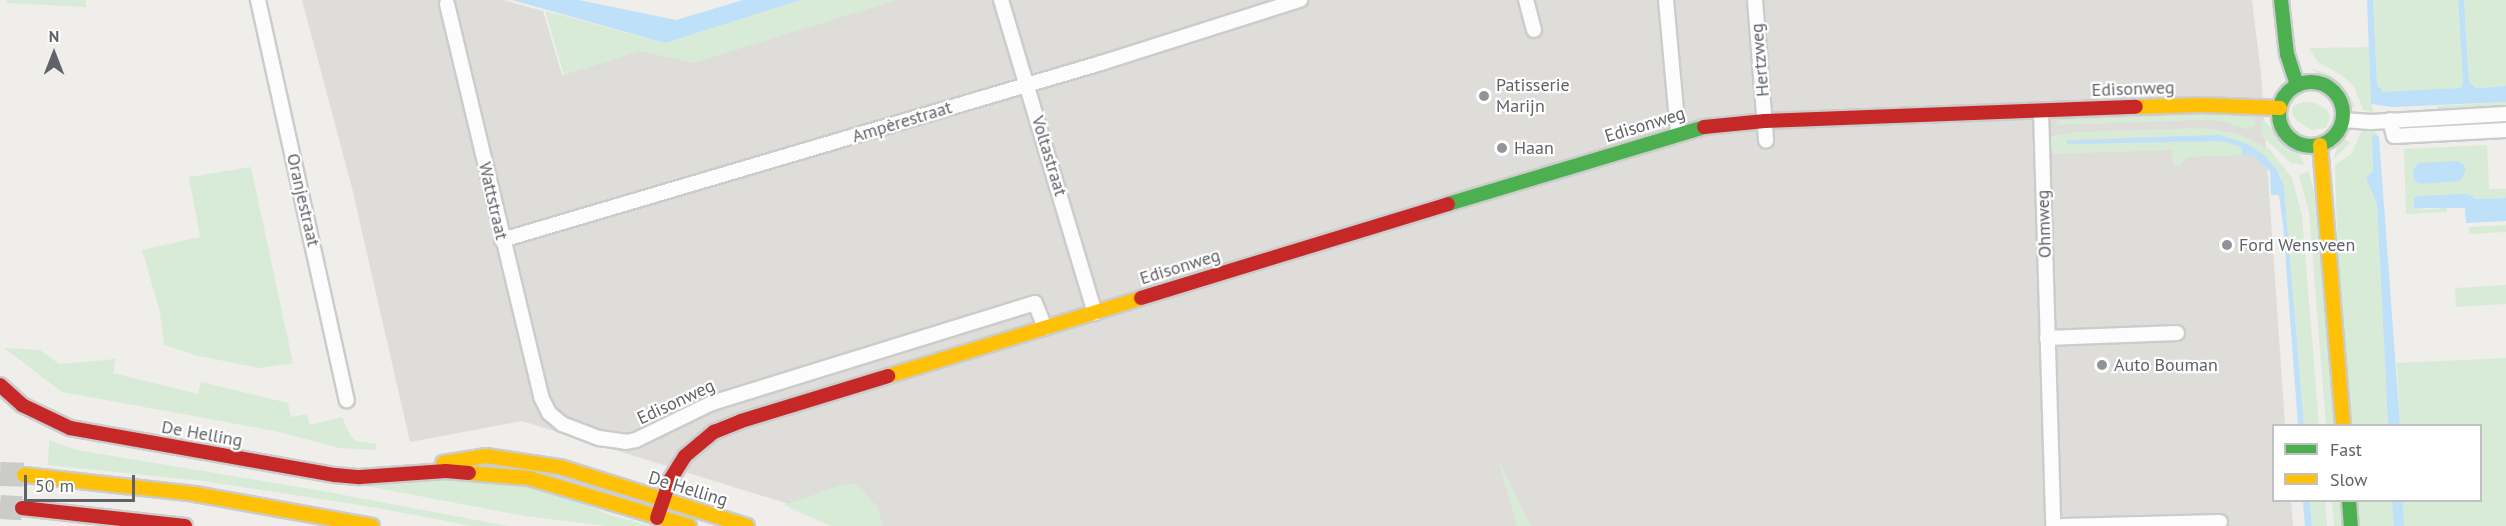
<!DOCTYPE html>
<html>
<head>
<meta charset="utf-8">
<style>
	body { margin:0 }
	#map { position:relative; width:2506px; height:526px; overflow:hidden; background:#efeeea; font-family:"PT Sans",sans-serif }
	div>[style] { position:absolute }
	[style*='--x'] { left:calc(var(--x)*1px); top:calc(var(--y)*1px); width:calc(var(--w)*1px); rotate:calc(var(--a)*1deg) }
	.industrial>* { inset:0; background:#dfddda }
	.green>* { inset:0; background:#d8ebd6 }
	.water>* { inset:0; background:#bfe0f9 }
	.highway-tunnel>* { height:24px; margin-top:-12px; transform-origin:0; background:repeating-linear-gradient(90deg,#cbcbca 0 24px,transparent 0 36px) }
	.roads { filter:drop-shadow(2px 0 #cbcccc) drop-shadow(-2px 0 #cbcccc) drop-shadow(0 2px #cbcccc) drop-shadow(0 -2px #cbcccc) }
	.street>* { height:14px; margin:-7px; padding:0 7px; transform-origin:7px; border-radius:7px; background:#fdfcfc }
	.fast>* { height:14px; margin:-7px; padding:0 7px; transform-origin:7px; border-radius:7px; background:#4caf50 }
	.fast>.ring { margin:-7px; padding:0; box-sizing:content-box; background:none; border:14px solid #4caf50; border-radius:50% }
	.slow>* { height:14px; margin:-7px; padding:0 7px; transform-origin:7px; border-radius:7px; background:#ffc107 }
	.jam>* { height:14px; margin:-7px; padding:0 7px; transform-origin:7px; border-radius:7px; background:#c62828 }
	.dots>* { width:16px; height:16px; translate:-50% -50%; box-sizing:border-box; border:3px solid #fff; border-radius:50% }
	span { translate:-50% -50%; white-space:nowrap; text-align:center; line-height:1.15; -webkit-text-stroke:4.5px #fff; paint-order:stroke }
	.street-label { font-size:18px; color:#5f6368 }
	.poi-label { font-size:18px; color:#5f6368 }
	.left { translate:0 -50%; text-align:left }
	.legend { position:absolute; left:2272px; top:424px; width:210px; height:78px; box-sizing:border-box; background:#fff; border:2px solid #bfc1c3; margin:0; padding:8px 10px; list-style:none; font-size:18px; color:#5f6368 }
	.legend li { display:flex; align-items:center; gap:12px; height:30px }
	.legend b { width:30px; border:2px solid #bfc1c3 }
	.north { position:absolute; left:24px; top:24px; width:60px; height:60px; -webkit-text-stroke:4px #fff; paint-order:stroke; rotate:0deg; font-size:16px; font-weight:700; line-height:24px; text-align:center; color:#5f6368 }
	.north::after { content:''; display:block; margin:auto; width:21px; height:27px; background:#5f6368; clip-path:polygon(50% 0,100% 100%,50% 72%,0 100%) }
	.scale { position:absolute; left:24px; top:475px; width:111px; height:27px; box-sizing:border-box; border:3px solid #5f6368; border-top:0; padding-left:8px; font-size:18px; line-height:21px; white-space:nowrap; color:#5f6368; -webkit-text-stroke:4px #fff; paint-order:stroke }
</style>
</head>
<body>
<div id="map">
	<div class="industrial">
		<div style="clip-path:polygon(302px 0,503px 0,543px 11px,562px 75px,639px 49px,887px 0,2252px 0,2261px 73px,2285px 425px,2274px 426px,2274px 500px,2291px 501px,2293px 526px,859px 526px,522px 421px,410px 442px,352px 188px)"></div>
	</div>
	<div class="green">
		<div style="clip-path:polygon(7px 0,86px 0,86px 7px,6px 3px)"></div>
		<div style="clip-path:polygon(801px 0,897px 0,693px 63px,641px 51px,564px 75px,545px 11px,665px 43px)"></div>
		<div style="clip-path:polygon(2373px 0,2458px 0,2463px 84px,2460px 88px,2383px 93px,2377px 84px)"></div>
		<div style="clip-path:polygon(2464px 0,2506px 0,2506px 86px,2476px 88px,2469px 82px)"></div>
		<div style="clip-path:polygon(2369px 47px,2371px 103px,2374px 113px,2363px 110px,2354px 86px,2340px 74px,2318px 62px,2309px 48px)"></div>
		<div style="clip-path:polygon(2309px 68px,2328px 74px,2340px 82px,2356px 107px,2351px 108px,2345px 93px,2337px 84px)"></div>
		<div style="clip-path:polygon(2304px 102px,2315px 103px,2327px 110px,2330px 117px,2326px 128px,2312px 130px,2296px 120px,2292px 113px,2293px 106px)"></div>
		<div style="clip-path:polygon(2506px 102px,2506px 110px,2438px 113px,2437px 106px)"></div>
		<div style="clip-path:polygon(2226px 114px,2255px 118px,2255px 125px,2248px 129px,2221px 121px,2204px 120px,2055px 125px,2059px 120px)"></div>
		<div style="clip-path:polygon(2260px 119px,2268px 124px,2281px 141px,2299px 154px,2305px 165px,2291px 163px,2263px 137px)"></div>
		<div style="clip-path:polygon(2506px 120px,2506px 127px,2406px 131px,2406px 126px)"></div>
		<div style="clip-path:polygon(2204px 128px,2236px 133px,2259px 143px,2270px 150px,2292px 178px,2302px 215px,2319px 425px,2304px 425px,2285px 196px,2280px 175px,2264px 155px,2247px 144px,2219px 135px,2080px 139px,2067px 140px,2067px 143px,2215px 140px,2236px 145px,2242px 148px,2242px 155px,2187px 157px,2179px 166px,2173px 165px,2172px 150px,2054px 154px,2049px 152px,2048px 137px,2073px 132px)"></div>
		<div style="clip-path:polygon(2362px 131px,2375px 131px,2376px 134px,2372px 138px,2373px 171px,2366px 178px,2377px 204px,2388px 425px,2351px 425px,2338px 263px,2335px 165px,2351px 154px)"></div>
		<div style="clip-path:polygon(2343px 138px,2350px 143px,2334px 159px,2337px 147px)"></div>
		<div style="clip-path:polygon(2487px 145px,2489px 189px,2506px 189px,2506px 198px,2473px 199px,2415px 210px,2447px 208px,2447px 212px,2406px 214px,2404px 149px)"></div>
		<div style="clip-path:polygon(251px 167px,293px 363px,260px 368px,198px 356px,164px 345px,160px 312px,142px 250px,200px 237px,189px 177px)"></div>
		<div style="clip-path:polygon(2308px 170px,2314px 191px,2335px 425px,2326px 425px,2309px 212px,2299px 176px)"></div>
		<div style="clip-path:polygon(2506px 225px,2506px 232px,2469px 234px,2469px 227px)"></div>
		<div style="clip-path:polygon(2506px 285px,2506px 304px,2456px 307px,2455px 288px)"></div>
		<div style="clip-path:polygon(4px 348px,40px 350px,59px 364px,116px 359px,113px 373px,198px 394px,201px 382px,288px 403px,291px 417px,307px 414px,310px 425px,342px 417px,351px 437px,356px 441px,376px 444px,376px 450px,340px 448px,275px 431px,62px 392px)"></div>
		<div style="clip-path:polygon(2506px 358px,2506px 526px,2404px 526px,2403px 501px,2480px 500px,2480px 426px,2400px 425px,2397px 363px)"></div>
		<div style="clip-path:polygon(49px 440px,77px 450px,317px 490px,508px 526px,472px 526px,378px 508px,203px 481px,48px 465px)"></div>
		<div style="clip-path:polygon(1498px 459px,1531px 526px,1517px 526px)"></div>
		<div style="clip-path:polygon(447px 479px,479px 480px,558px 492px,607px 514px,651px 526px,606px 526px,525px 516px,366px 486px)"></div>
		<div style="clip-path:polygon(853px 484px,861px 488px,878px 508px,883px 526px,830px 526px,784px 505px,842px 485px)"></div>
		<div style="clip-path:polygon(2310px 501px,2325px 501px,2327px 526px,2312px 526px)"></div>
		<div style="clip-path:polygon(2332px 501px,2341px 501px,2343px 526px,2334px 526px)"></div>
		<div style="clip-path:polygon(2357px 501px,2392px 501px,2394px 526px,2359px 526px)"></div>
	</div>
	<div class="water">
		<div style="clip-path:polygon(512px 0,579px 0,676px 20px,743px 0,801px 0,665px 43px)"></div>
		<div style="clip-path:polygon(2367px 0,2373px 0,2377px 84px,2383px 92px,2460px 88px,2463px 84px,2458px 0,2464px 0,2469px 82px,2476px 88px,2506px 86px,2506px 102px,2393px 107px,2371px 104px)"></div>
		<div style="clip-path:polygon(2376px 134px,2379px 137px,2400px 425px,2388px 425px,2377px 204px,2366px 178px,2373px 171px,2372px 137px)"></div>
		<div style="clip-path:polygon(2219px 135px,2247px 144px,2264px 155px,2277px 170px,2284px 186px,2304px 425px,2298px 425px,2283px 224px,2279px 195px,2271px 195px,2270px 171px,2253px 156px,2242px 155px,2242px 148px,2224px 141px,2068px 144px,2066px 141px)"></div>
		<div style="clip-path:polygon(2458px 161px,2464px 165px,2466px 170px,2460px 181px,2420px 184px,2414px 181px,2413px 171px,2418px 163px)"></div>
		<div style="clip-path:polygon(2465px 194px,2473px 196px,2474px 199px,2506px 198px,2506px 221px,2466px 223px,2465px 208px,2414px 208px,2414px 198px,2418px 196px)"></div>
		<div style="clip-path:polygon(2303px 501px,2310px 501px,2312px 526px,2305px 526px)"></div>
		<div style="clip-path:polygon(2392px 501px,2403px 501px,2404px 526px,2394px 526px)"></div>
	</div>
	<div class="highway-tunnel">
		<div style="--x:0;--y:474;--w:24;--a:2"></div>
		<div style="--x:0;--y:507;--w:22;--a:3"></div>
	</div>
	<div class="roads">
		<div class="street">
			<div style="--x:258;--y:0;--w:410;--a:77.5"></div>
			<div style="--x:1001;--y:0;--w:327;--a:73.3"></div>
			<div style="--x:1526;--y:0;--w:31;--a:75"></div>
			<div style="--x:1666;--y:0;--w:134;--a:84.8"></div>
			<div style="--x:1755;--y:0;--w:141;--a:85.5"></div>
			<div style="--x:447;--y:4;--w:404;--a:76.5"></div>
			<div style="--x:541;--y:397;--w:18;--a:63"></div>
			<div style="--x:549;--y:413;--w:17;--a:40"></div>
			<div style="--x:562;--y:424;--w:40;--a:21"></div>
			<div style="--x:599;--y:438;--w:27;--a:8"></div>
			<div style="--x:626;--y:442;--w:10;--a:-11"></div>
			<div style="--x:636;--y:440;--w:85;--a:-26"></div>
			<div style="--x:712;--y:403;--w:338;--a:-17.2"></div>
			<div style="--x:1035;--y:303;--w:27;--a:68"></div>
			<div style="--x:2041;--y:111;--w:415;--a:88.3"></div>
			<div style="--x:2343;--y:120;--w:28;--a:4"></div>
			<div style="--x:2371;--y:122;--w:135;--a:-3.4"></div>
			<div style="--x:2390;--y:120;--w:16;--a:76"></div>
			<div style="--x:2394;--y:136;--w:112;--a:-3.1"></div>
			<div style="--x:502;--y:240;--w:625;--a:-16.46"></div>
			<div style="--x:1101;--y:63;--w:209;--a:-17.6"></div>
			<div style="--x:2047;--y:338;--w:130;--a:-2.2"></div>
			<div style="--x:2063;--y:526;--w:157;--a:-1.5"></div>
		</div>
		<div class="fast">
			<div style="--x:2281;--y:0;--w:54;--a:83.7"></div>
			<div style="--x:2287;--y:54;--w:33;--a:72"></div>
			<div class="ring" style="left:2279px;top:82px;width:50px;height:50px"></div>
			<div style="--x:1448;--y:204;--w:267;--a:-16.7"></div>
			<div style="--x:2349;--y:500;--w:26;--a:86"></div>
		</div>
		<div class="slow">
			<div style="--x:2136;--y:107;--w:65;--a:-1.8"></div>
			<div style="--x:2201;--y:105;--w:79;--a:2.2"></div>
			<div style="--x:2320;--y:145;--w:282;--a:85.3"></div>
			<div style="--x:888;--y:376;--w:265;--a:-17.1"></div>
			<div style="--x:443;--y:463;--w:44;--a:-9.2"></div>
			<div style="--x:486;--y:456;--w:75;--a:8.5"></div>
			<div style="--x:560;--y:467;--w:196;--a:17.5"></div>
			<div style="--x:469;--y:473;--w:60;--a:4.8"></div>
			<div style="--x:529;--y:478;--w:167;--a:16.7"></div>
			<div style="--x:24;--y:475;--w:172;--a:6.3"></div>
			<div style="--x:195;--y:494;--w:180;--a:10.2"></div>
		</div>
		<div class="jam">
			<div style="--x:1704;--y:127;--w:61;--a:-5.6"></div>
			<div style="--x:1765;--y:121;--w:371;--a:-2.2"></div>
			<div style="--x:1141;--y:298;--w:321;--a:-17"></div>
			<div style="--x:0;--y:385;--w:30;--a:42"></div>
			<div style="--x:22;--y:405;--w:53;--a:25.6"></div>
			<div style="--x:70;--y:428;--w:269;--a:10.1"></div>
			<div style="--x:335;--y:475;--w:25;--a:5"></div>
			<div style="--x:360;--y:477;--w:86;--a:-4"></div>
			<div style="--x:446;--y:471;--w:23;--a:5"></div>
			<div style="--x:22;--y:508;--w:164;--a:6.3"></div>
			<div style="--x:657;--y:518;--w:40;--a:-71.1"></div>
			<div style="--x:670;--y:480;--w:28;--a:-58"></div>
			<div style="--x:685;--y:456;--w:38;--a:-40"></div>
			<div style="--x:714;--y:432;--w:29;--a:-22"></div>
			<div style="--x:741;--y:421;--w:154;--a:-17"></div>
		</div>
	</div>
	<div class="dots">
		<div style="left:1484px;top:96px;background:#919496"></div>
		<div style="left:1502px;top:148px;background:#919496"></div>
		<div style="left:2227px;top:245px;background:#919496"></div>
		<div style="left:2102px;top:365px;background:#919496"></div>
	</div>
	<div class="street-label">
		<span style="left:1760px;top:60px;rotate:-95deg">Hertzweg</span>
		<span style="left:2133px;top:89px;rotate:-2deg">Edisonweg</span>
		<span style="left:902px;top:122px;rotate:-17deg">Ampèrestraat</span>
		<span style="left:1645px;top:125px;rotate:-17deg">Edisonweg</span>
		<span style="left:1049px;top:156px;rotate:73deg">Voltastraat</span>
		<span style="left:303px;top:200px;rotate:77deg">Oranjestraat</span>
		<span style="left:493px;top:201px;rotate:77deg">Wattstraat</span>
		<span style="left:2044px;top:224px;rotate:-92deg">Ohmweg</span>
		<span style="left:1180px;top:267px;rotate:-17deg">Edisonweg</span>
		<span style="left:676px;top:402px;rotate:-25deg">Edisonweg</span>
		<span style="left:202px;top:434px;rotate:10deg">De Helling</span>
		<span style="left:688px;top:489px;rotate:17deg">De Helling</span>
	</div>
	<div class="poi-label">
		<span class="left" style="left:1496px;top:96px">Patisserie<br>Marijn</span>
		<span class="left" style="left:1514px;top:148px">Haan</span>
		<span class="left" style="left:2239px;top:245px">Ford Wensveen</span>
		<span class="left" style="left:2114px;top:365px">Auto Bouman</span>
	</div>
	<ul class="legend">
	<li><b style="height:8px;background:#4caf50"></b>Fast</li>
	<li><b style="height:8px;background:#ffc107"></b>Slow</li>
	</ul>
	<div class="north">N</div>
	<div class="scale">50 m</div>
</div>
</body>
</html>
